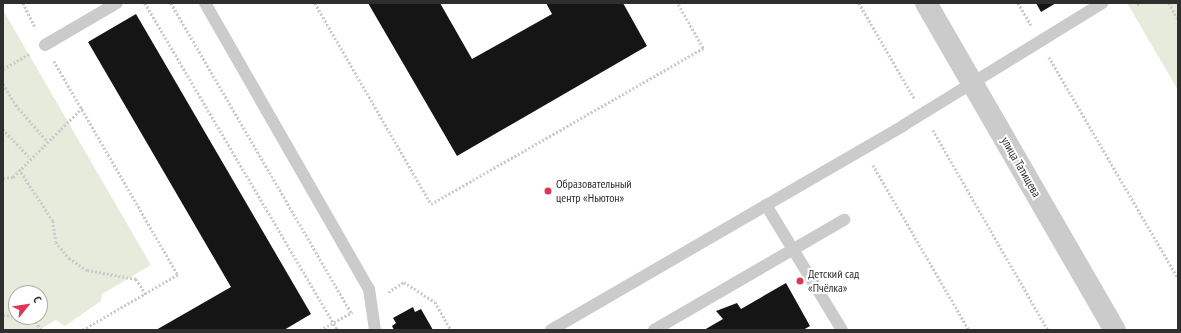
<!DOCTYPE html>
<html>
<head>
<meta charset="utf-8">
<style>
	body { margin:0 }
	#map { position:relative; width:1181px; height:333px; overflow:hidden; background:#fff; font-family:"PT Sans Narrow",sans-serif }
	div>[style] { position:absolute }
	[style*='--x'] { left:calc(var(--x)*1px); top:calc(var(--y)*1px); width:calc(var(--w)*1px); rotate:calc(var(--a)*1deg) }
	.green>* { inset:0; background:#e6ebdc }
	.building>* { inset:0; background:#151515 }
	.path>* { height:2.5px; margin-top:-1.25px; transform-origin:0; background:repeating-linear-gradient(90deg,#cbcbcb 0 2px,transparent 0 4px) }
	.service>* { height:12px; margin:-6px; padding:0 6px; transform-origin:6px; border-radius:6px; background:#cbcbcb }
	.tertiary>* { height:22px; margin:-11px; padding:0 11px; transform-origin:11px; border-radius:11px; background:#cbcbcb }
	.dots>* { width:11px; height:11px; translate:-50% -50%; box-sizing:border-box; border:2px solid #fff; border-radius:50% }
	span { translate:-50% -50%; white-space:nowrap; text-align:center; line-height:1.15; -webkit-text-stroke:4px #fff; paint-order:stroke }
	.street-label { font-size:12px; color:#2e2e2e }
	.poi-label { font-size:12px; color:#2e2e2e }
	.left { translate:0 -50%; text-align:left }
	.frame { position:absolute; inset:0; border:4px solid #2e2e2e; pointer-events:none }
	.north { position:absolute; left:8px; top:285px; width:40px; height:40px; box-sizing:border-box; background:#fff; border:1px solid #ababab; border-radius:50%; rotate:60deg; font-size:11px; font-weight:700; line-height:16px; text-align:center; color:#2e2e2e }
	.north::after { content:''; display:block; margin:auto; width:14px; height:18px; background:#df3557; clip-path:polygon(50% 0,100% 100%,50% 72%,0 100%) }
</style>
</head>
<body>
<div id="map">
	<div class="green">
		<div style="clip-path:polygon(1127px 3px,1178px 3px,1178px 90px)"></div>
		<div style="clip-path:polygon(evenodd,3px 10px,151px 265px,102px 294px,101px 301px,65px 326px,56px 320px,39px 330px,3px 330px,3px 10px,16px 293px,40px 293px,40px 317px,16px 317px,16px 293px)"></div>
	</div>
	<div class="building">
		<div style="clip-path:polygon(368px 3px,440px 3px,472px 59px,552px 14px,546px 3px,623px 3px,647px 46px,457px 156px)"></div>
		<div style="clip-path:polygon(1036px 3px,1056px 3px,1041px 12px)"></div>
		<div style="clip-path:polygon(136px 14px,311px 314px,284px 330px,156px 330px,231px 287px,88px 42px)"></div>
		<div style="clip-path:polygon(786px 283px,810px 326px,803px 330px,704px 330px,723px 319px,716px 311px,737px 303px,741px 309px)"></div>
		<div style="clip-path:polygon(413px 307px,415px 312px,421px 309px,433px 330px,394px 330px,392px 326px,396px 323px,393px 318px)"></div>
	</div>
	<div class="path">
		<div style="--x:23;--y:3;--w:28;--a:63"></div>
		<div style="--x:145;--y:3;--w:380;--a:59.5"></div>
		<div style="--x:171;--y:3;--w:360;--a:59.8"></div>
		<div style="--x:315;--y:3;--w:232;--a:60"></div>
		<div style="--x:431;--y:204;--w:314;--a:-29.8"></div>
		<div style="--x:703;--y:48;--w:52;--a:-120"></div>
		<div style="--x:859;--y:3;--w:110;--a:59.9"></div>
		<div style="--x:1018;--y:3;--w:26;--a:59"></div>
		<div style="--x:1169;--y:3;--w:18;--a:61"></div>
		<div style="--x:1137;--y:5;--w:3;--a:-45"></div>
		<div style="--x:1049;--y:57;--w:256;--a:59.7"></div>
		<div style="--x:54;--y:61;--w:247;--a:59.9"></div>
		<div style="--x:178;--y:275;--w:110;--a:149.9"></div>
		<div style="--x:3;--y:69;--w:30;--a:-30"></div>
		<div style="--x:3;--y:84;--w:25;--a:58"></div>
		<div style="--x:16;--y:105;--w:48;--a:49.3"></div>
		<div style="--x:3;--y:129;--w:40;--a:47"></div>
		<div style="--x:933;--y:130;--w:231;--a:60.1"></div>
		<div style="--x:873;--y:165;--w:191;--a:59.8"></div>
		<div style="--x:19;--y:169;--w:62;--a:56.8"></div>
		<div style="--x:53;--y:221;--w:21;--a:82"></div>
		<div style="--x:56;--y:242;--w:21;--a:51"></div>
		<div style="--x:69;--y:258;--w:22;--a:34"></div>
		<div style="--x:87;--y:270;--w:50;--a:10.4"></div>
		<div style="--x:136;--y:279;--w:18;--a:56"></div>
		<div style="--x:3;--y:178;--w:10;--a:-6"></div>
		<div style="--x:13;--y:177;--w:98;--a:-45"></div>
		<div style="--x:388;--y:292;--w:19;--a:-32"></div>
		<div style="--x:404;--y:282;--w:37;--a:33"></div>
		<div style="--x:435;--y:302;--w:32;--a:60"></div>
		<div style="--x:3;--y:315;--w:13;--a:4"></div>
		<div style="--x:27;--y:317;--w:7;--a:8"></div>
		<div style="--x:34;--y:318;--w:14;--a:60"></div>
		<div style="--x:320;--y:330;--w:37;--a:-29"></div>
	</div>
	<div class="service">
		<div style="--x:205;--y:3;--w:330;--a:60.2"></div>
		<div style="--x:369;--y:289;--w:41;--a:81.7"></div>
		<div style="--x:45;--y:45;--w:83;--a:-30.3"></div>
		<div style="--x:766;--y:205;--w:146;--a:58.7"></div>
		<div style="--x:551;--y:330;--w:408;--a:-30.1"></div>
		<div style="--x:904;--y:125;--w:233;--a:-31.6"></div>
		<div style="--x:654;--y:330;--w:220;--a:-30.1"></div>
	</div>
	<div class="tertiary">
		<div style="--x:926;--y:3;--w:378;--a:60"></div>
	</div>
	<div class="dots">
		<div style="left:548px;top:191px;background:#df3557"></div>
		<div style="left:800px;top:281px;background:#df3557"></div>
	</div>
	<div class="street-label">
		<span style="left:1021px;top:167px;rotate:60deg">улица Татищева</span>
	</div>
	<div class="poi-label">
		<span class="left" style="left:556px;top:191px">Образовательный<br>центр «Ньютон»</span>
		<span class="left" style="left:808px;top:281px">Детский сад<br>«Пчёлка»</span>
	</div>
	<div class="frame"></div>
	<div class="north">С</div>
</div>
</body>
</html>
